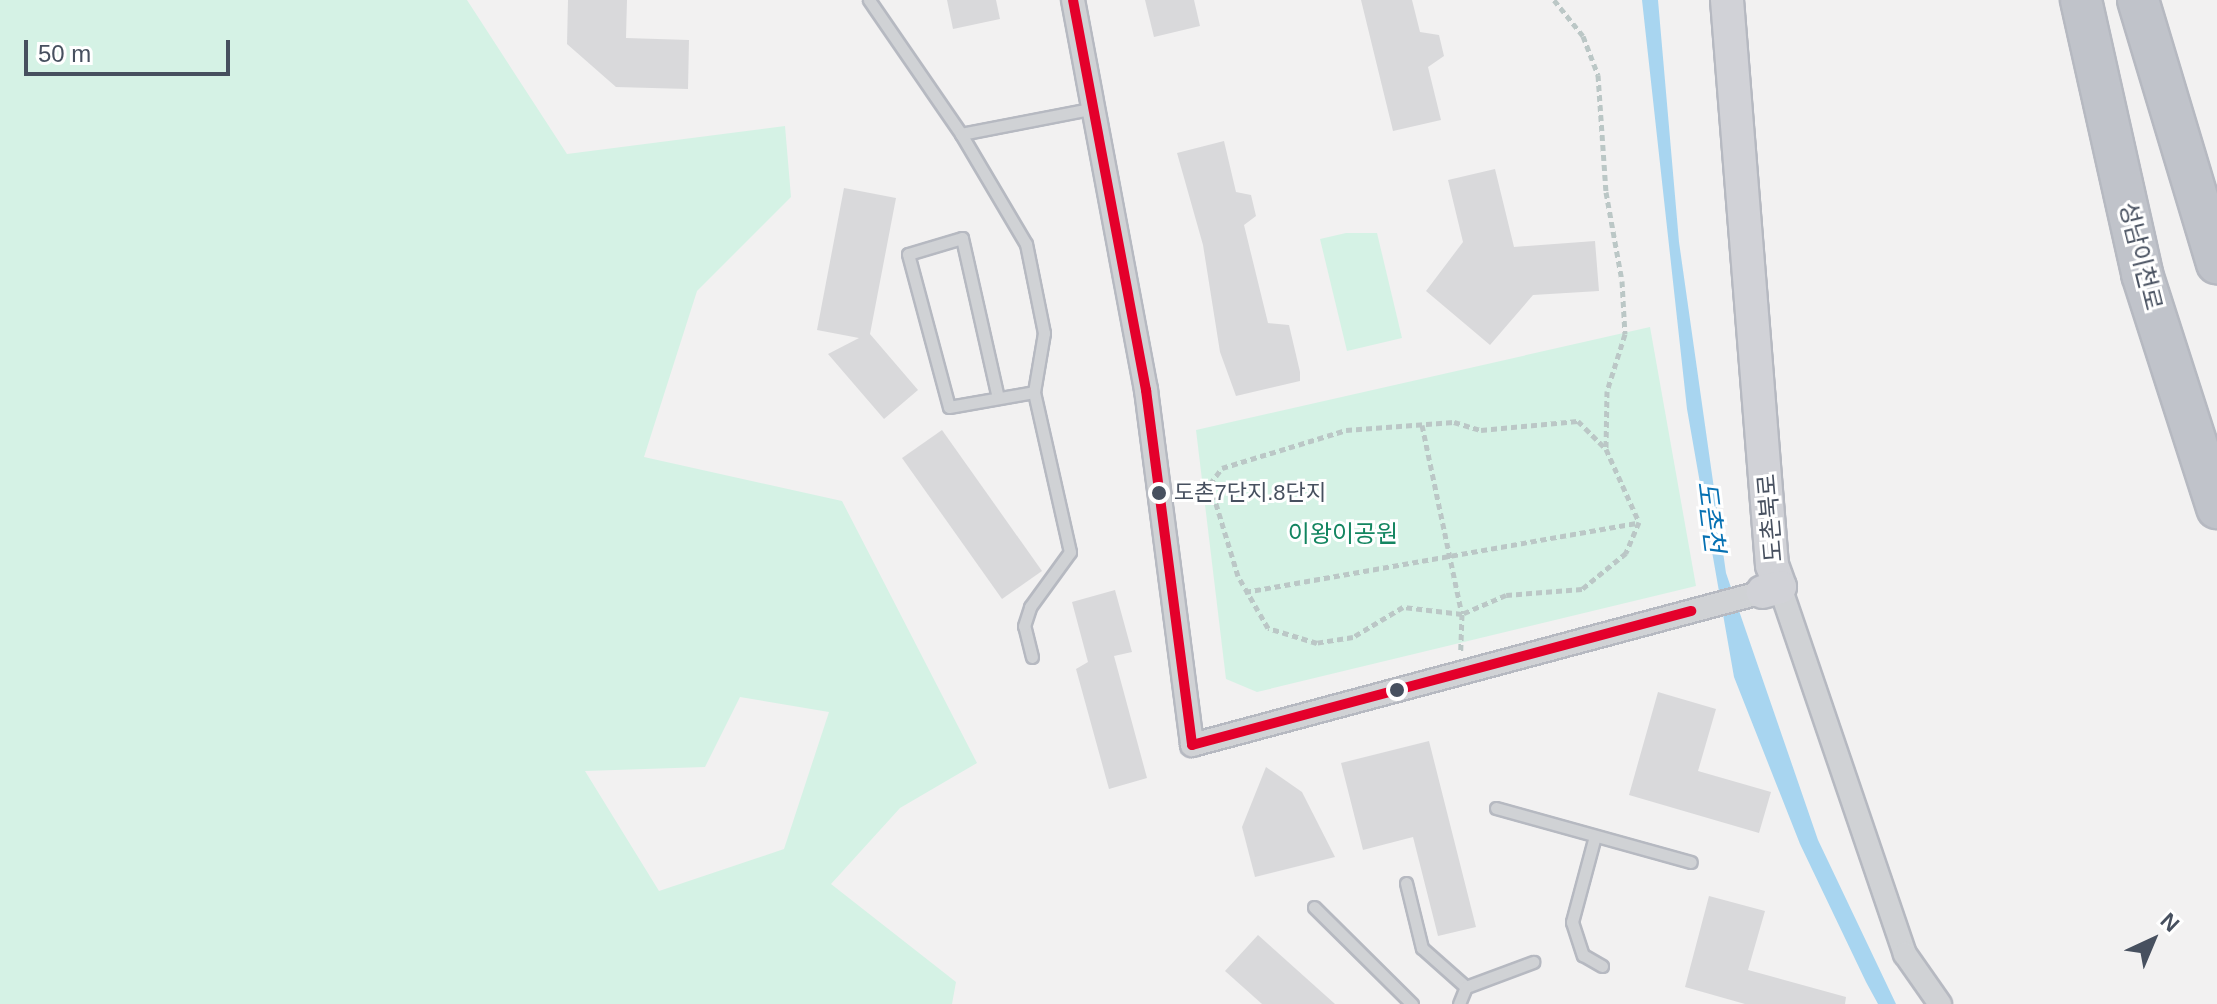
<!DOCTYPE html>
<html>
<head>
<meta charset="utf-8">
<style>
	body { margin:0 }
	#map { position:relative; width:2217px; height:1004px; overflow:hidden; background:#f2f1f1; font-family:Helvetica,"Noto Sans KR",sans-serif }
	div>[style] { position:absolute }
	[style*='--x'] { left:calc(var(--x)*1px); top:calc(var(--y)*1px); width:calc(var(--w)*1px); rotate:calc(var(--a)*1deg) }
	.green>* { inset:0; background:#d5f2e5 }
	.water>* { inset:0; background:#a8d5f0 }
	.building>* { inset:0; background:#d9d9db }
	.path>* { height:5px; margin-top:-2.5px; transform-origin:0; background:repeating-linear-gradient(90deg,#bbc7c6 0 6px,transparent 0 10px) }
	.roads { filter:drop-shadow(2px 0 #b6b9c1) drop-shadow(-2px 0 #b6b9c1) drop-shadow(0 2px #b6b9c1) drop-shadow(0 -2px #b6b9c1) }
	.lane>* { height:11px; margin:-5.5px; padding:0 5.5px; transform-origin:5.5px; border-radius:5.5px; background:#d0d2d5 }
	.street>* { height:22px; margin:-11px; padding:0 11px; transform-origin:11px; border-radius:11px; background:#d0d2d5 }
	.secondary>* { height:32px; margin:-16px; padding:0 16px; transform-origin:16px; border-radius:16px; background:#d1d2d7 }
	.highway>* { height:40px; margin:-20px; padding:0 20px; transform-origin:20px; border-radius:20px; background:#c0c3ca }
	.bus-1>* { height:10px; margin:-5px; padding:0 5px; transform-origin:5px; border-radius:5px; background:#e4002b }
	.dots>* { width:22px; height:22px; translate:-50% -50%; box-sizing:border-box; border:4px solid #fff; border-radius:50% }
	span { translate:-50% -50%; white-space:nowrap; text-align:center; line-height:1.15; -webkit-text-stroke:6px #fff; paint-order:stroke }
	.bus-label { font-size:22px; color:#47505f }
	.left { translate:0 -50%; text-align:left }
	.street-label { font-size:24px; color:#47505f }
	.park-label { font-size:24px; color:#138560 }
	.water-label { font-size:26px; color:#0671b3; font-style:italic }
	.north { position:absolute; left:2113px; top:900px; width:80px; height:80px; -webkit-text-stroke:6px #fff; paint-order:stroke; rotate:44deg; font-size:22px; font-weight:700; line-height:32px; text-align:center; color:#47505f }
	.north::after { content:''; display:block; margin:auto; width:28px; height:36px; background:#47505f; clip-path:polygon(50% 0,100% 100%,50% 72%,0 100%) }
	.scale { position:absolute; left:24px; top:40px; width:206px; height:36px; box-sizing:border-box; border:4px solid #47505f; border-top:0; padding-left:10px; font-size:24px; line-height:28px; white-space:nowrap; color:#47505f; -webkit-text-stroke:6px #fff; paint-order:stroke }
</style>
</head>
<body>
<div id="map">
	<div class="green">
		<div style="clip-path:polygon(evenodd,0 0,467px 0,567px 154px,785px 126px,791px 197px,697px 291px,644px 457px,842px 501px,977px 763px,900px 808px,831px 884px,956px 982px,952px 1004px,0 1004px,0 0,740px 697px,829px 712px,784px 849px,659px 891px,585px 771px,705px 767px,740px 697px)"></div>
		<div style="clip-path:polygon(1346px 233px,1377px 233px,1402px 338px,1347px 351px,1320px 239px)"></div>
		<div style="clip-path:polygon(1650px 327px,1696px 586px,1257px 692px,1226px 679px,1196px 430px)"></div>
	</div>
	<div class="water">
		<div style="clip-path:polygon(1642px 0,1658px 0,1679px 242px,1726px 573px,1818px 840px,1896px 1004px,1878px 1004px,1866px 982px,1800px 844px,1734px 677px,1687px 409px)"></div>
	</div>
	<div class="building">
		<div style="clip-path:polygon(568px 0,627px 0,626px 38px,689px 40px,688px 89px,616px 87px,567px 44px)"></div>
		<div style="clip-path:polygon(947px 0,996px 0,1000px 19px,953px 29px)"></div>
		<div style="clip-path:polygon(1145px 0,1194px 0,1200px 26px,1154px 37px)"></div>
		<div style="clip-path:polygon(1361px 0,1412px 0,1420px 32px,1439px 35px,1444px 56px,1428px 67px,1441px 120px,1393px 131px)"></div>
		<div style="clip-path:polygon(1224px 141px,1236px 192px,1251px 195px,1256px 216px,1244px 225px,1268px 323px,1289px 325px,1300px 372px,1300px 381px,1236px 396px,1220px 352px,1203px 245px,1177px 153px)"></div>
		<div style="clip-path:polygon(1495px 169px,1514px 247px,1595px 241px,1599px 291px,1533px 295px,1490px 345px,1426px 291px,1463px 242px,1448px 180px)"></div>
		<div style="clip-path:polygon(844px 188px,896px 198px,870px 334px,918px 390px,884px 419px,828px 354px,859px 338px,817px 330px)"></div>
		<div style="clip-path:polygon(942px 430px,1042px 571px,1002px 599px,902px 458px)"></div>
		<div style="clip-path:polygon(1115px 590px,1132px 652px,1114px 656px,1147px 778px,1109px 789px,1076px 669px,1088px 662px,1072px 602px)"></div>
		<div style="clip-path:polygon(1658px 692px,1716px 709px,1698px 771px,1771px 792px,1759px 833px,1629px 795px)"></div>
		<div style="clip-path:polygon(1429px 741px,1476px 927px,1438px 936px,1413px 837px,1363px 850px,1341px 763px)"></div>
		<div style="clip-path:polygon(1266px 767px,1302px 792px,1335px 857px,1255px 877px,1242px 827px)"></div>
		<div style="clip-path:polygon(1709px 896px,1765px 911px,1748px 970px,1846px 997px,1845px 1004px,1745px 1004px,1685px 987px)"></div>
		<div style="clip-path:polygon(1258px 935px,1335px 1004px,1262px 1004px,1225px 971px)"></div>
	</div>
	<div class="path">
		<div style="--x:1554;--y:0;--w:46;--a:51.1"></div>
		<div style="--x:1583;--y:36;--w:42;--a:69"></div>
		<div style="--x:1598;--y:75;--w:117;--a:86.1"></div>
		<div style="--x:1606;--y:192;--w:90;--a:79.8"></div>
		<div style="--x:1622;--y:281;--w:53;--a:86.8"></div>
		<div style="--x:1625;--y:334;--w:60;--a:107.5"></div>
		<div style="--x:1607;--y:391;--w:57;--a:91"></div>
		<div style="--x:1422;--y:425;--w:193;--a:78.1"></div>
		<div style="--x:1462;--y:614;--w:59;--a:-173.2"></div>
		<div style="--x:1403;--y:607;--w:58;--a:149"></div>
		<div style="--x:1353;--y:637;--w:36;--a:171"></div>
		<div style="--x:1317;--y:643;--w:51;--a:-163"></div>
		<div style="--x:1268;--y:628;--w:60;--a:-120"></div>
		<div style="--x:1238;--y:576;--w:96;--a:-106.9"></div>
		<div style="--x:1210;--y:484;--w:20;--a:-53"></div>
		<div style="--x:1222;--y:468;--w:130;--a:-17"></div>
		<div style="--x:1346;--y:430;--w:108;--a:-4.2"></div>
		<div style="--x:1454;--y:422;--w:28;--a:17"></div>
		<div style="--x:1481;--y:430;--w:97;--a:-5.3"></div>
		<div style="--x:1578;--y:421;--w:40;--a:45"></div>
		<div style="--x:1606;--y:449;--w:80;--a:65.7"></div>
		<div style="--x:1639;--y:522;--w:34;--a:113"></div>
		<div style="--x:1626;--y:553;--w:57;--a:140.7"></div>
		<div style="--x:1582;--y:589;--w:76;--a:175.5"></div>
		<div style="--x:1506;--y:595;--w:48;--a:156.6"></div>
		<div style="--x:1462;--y:614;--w:37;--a:92"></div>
		<div style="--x:1245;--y:592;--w:399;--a:-10"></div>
	</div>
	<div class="roads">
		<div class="lane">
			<div style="--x:869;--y:0;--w:163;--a:55.5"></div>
			<div style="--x:998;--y:398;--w:164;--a:-102.7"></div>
			<div style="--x:962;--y:238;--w:56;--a:163.5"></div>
			<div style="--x:908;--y:254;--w:158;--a:75"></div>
			<div style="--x:949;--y:407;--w:86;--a:-10"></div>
			<div style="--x:1032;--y:657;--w:32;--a:-104"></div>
			<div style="--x:1024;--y:626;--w:20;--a:-72"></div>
			<div style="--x:1030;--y:607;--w:68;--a:-54"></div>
			<div style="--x:1070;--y:552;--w:164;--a:-102.7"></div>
			<div style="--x:1034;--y:392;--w:60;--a:-80.4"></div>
			<div style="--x:1044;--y:333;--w:91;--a:-101.4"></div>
			<div style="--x:1026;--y:244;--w:128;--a:-120.6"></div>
			<div style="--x:961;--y:134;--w:136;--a:-11"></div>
			<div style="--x:1496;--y:808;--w:202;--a:15.5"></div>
			<div style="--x:1595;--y:836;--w:89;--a:105"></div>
			<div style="--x:1572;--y:922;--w:35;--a:72"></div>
			<div style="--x:1583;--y:955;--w:22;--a:30"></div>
			<div style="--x:1406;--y:883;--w:67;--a:76.2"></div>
			<div style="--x:1422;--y:948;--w:59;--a:41.6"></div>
			<div style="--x:1466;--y:987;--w:72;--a:-20.5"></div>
			<div style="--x:1314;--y:907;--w:138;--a:44.7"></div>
			<div style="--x:1459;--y:1004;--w:18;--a:-68"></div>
		</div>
		<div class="street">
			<div style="--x:1073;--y:0;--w:397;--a:79.4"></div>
			<div style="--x:1146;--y:390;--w:358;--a:82.6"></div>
			<div style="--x:1192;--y:745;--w:591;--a:-15"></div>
			<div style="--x:1780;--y:587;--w:388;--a:71.2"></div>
			<div style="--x:1905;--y:954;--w:61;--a:55"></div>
		</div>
		<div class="secondary">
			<div style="--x:1727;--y:0;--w:567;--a:85.45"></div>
			<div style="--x:1772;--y:565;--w:23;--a:70"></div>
			<div style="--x:1780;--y:587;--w:18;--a:164"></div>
		</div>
		<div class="highway">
			<div style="--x:2081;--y:0;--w:281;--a:77.4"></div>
			<div style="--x:2142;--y:274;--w:246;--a:72.2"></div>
			<div style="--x:2138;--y:0;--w:275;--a:73.3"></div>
		</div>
	</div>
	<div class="bus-1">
		<div style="--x:1073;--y:0;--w:397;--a:79.4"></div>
		<div style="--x:1146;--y:390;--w:358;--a:82.6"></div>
		<div style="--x:1192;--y:745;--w:517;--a:-15.03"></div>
	</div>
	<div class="dots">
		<div style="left:1159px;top:493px;background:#47505f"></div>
		<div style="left:1397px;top:690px;background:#47505f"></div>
	</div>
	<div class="bus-label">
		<span class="left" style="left:1174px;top:493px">도촌7단지.8단지</span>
	</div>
	<div class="street-label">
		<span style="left:2141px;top:256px;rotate:76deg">성남이천로</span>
		<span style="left:1770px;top:518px;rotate:-95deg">도촌북로</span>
	</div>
	<div class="park-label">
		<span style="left:1343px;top:534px">이왕이공원</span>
	</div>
	<div class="water-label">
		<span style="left:1710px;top:517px;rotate:83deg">도촌천</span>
	</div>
	<div class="north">N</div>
	<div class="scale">50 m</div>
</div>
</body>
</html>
